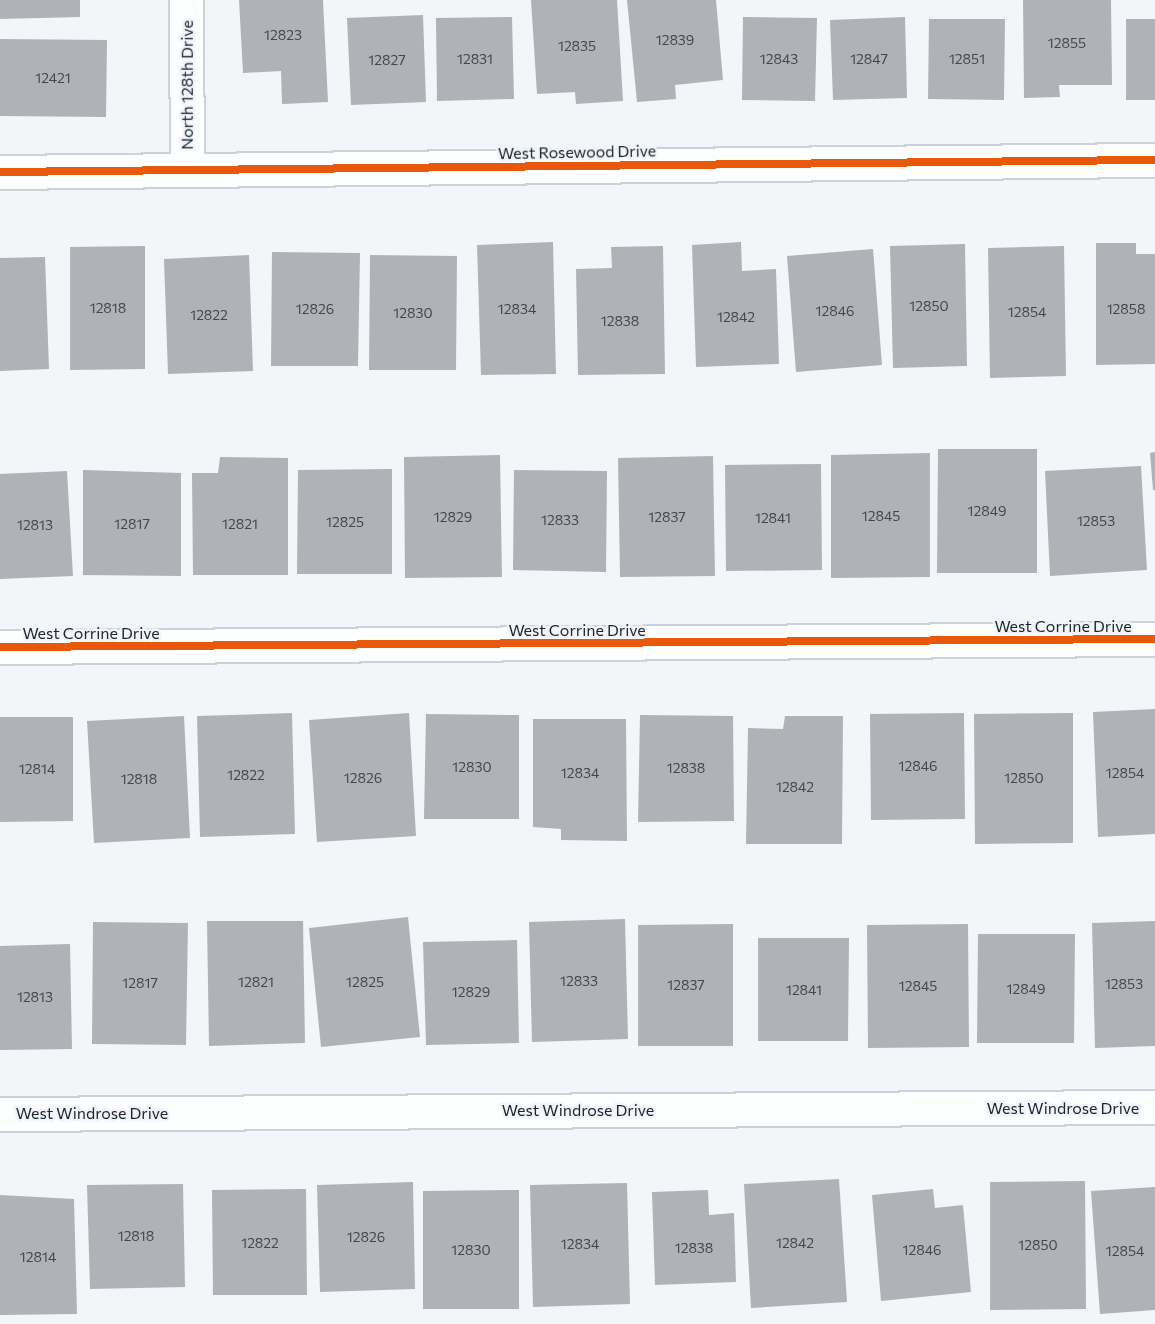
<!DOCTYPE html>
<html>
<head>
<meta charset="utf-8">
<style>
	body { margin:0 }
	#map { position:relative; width:1155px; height:1324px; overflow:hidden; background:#f3f5f8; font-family:Commissioner,sans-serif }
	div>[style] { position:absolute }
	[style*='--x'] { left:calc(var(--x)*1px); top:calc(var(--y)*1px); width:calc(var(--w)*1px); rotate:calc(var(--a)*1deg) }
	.building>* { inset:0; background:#b1b2b8 }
	.roads { filter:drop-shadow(2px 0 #cdd2d8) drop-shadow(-2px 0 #cdd2d8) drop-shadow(0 2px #cdd2d8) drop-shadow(0 -2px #cdd2d8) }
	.minor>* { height:33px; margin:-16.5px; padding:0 16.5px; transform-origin:16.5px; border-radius:16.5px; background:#fdfefe }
	.cycleway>* { height:8px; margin:-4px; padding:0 4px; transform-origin:4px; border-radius:4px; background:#e8590c }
	span { translate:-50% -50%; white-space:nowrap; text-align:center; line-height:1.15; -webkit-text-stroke:5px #f1f5fa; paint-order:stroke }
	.number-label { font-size:14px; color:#414850 }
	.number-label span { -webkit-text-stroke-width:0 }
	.street-label { font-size:16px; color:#1c242d }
</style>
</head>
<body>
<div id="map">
	<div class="building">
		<div style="clip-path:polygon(0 0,80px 0,80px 17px,0 19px)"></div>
		<div style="clip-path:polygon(239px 0,323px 0,328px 102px,282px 104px,281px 71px,243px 73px)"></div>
		<div style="clip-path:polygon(531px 0,617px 0,623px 101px,576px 104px,575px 92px,537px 94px)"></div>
		<div style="clip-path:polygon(627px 0,716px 0,723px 80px,675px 85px,676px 99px,637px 102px)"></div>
		<div style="clip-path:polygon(1023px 0,1111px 0,1112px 85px,1059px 85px,1060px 97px,1024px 98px)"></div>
		<div style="clip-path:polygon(423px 15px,426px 102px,351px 105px,347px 18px)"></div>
		<div style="clip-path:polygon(512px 17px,514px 99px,437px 101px,436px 18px)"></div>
		<div style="clip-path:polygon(743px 17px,817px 18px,815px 101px,742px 100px)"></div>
		<div style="clip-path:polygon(905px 17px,907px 98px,833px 100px,830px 20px)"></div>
		<div style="clip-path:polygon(929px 19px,1005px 19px,1004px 100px,928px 99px)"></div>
		<div style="clip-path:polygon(1126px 19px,1155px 19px,1155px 100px,1126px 100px)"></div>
		<div style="clip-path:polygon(0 39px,107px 40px,106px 117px,0 116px)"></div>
		<div style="clip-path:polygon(553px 242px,556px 374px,481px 375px,477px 245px)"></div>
		<div style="clip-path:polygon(741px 242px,742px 271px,776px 269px,779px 364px,696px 367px,692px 245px)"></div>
		<div style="clip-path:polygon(1096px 243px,1136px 243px,1136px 254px,1155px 254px,1155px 364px,1096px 365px)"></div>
		<div style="clip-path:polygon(965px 244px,967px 366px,893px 368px,890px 246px)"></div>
		<div style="clip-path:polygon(145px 246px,145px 369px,70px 370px,70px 247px)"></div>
		<div style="clip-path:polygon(663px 246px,665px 374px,578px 375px,576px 269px,612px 268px,611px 247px)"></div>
		<div style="clip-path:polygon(1064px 246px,1066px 376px,990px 378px,988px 248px)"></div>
		<div style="clip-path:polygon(873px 249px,882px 365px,796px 372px,787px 256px)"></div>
		<div style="clip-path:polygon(272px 252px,360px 253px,358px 366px,271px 366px)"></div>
		<div style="clip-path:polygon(249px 255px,253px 371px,168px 374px,164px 259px)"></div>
		<div style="clip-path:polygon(370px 255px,457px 256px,456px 370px,369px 370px)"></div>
		<div style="clip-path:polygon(45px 257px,49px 369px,0 371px,0 258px)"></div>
		<div style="clip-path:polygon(938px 449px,1037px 449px,1037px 573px,937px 573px)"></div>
		<div style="clip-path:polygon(1155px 452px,1155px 490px,1153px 490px,1150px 453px)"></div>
		<div style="clip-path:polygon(930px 453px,930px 577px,831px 578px,831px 455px)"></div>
		<div style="clip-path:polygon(500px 455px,502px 577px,405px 578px,404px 457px)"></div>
		<div style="clip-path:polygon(713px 456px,715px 576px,620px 577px,618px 458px)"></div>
		<div style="clip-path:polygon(220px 457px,288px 458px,288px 575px,193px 575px,192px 473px,218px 473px)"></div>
		<div style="clip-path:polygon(821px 464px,822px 570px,726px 571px,725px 465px)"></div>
		<div style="clip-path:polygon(1141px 466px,1147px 570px,1050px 576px,1045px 471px)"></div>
		<div style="clip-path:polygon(392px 469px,392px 574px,297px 574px,298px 470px)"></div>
		<div style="clip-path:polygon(83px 470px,181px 473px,181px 576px,83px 575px)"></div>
		<div style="clip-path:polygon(514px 470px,607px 471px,606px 572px,513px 570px)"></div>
		<div style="clip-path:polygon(67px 471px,73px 576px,0 579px,0 474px)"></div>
		<div style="clip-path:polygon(1155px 709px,1155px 834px,1098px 837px,1093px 712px)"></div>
		<div style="clip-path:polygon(292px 713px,295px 834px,200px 837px,197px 716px)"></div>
		<div style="clip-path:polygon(409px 713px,416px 836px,317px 842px,309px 720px)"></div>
		<div style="clip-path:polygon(964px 713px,965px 819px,871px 820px,870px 714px)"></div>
		<div style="clip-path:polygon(1073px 713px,1073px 843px,975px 844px,974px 714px)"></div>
		<div style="clip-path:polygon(426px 714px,519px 715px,519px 819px,424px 819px)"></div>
		<div style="clip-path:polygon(640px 715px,733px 716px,734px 821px,638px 822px)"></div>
		<div style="clip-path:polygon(184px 716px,190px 838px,94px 843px,87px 721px)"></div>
		<div style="clip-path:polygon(785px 716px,843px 716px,842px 844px,746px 844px,748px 728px,783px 729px)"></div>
		<div style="clip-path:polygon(0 717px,73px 717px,73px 821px,0 822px)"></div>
		<div style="clip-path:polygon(533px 719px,626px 719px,627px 841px,561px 840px,561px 829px,533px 827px)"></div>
		<div style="clip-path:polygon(408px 917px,420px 1037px,321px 1047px,309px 928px)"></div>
		<div style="clip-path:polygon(625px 919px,628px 1039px,532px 1042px,529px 922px)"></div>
		<div style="clip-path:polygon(207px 921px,303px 921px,305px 1043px,209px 1046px)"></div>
		<div style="clip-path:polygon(1155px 921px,1155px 1046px,1095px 1048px,1092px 923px)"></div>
		<div style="clip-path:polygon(93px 922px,188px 923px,186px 1045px,92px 1044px)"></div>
		<div style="clip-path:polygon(733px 924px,733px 1046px,638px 1046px,638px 925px)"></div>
		<div style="clip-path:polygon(968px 924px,969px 1047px,868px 1048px,867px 925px)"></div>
		<div style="clip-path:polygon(978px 934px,1075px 934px,1074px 1043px,977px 1043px)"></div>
		<div style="clip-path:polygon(758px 938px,849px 938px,848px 1041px,758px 1041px)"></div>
		<div style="clip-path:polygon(517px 940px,519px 1043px,426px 1045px,423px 942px)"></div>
		<div style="clip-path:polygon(70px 944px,72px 1049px,0 1050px,0 946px)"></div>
		<div style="clip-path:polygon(839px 1179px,847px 1302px,751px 1308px,744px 1184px)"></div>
		<div style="clip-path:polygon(1085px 1181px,1086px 1309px,990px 1310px,990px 1182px)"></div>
		<div style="clip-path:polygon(413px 1182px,415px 1289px,320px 1292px,317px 1185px)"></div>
		<div style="clip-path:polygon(627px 1183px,630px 1304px,533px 1307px,530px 1185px)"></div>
		<div style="clip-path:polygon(183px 1184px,185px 1287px,90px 1289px,87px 1185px)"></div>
		<div style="clip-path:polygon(1155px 1187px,1155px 1310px,1100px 1314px,1091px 1191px)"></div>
		<div style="clip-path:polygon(306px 1189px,307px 1295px,213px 1295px,212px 1190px)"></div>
		<div style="clip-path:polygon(933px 1189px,935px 1208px,963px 1205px,971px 1292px,881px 1301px,872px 1195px)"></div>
		<div style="clip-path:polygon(519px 1190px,519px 1309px,423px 1309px,423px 1191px)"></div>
		<div style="clip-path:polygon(708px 1190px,709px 1215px,734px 1213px,736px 1282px,655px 1285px,652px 1192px)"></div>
		<div style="clip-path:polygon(0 1195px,74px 1199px,77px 1314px,0 1315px)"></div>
	</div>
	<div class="roads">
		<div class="minor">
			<div style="--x:186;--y:0;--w:169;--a:89.7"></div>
			<div style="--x:0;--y:172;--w:1155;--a:-0.6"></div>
			<div style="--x:0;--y:647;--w:1155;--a:-0.4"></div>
			<div style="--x:0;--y:1114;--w:1155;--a:-0.35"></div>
		</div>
	</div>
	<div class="cycleway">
		<div style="--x:0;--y:172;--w:1155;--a:-0.6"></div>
		<div style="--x:0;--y:647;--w:1155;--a:-0.4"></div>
	</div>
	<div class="number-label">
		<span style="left:283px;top:35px">12823</span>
		<span style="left:675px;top:40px">12839</span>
		<span style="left:1067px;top:43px">12855</span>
		<span style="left:577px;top:46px">12835</span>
		<span style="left:475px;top:59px">12831</span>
		<span style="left:779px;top:59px">12843</span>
		<span style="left:869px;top:59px">12847</span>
		<span style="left:967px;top:59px">12851</span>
		<span style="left:387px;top:60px">12827</span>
		<span style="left:53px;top:78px">12421</span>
		<span style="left:929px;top:306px">12850</span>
		<span style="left:108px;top:308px">12818</span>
		<span style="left:315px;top:309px">12826</span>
		<span style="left:517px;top:309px">12834</span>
		<span style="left:1126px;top:309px">12858</span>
		<span style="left:835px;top:311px">12846</span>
		<span style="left:1027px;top:312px">12854</span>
		<span style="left:413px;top:313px">12830</span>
		<span style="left:209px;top:315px">12822</span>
		<span style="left:736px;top:317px">12842</span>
		<span style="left:620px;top:321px">12838</span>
		<span style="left:987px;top:511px">12849</span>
		<span style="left:881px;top:516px">12845</span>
		<span style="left:453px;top:517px">12829</span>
		<span style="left:667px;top:517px">12837</span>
		<span style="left:773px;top:518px">12841</span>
		<span style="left:560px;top:520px">12833</span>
		<span style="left:1096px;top:521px">12853</span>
		<span style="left:345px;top:522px">12825</span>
		<span style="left:132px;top:524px">12817</span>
		<span style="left:240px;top:524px">12821</span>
		<span style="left:35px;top:525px">12813</span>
		<span style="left:918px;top:766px">12846</span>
		<span style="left:472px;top:767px">12830</span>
		<span style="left:686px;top:768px">12838</span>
		<span style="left:37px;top:769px">12814</span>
		<span style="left:580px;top:773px">12834</span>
		<span style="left:1125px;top:773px">12854</span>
		<span style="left:246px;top:775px">12822</span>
		<span style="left:363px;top:778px">12826</span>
		<span style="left:1024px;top:778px">12850</span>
		<span style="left:139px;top:779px">12818</span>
		<span style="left:795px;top:787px">12842</span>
		<span style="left:579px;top:981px">12833</span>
		<span style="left:256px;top:982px">12821</span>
		<span style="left:365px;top:982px">12825</span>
		<span style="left:140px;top:983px">12817</span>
		<span style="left:1124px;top:984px">12853</span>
		<span style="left:686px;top:985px">12837</span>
		<span style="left:918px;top:986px">12845</span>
		<span style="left:1026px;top:989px">12849</span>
		<span style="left:804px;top:990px">12841</span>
		<span style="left:471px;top:992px">12829</span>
		<span style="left:35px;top:997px">12813</span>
		<span style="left:136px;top:1236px">12818</span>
		<span style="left:366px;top:1237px">12826</span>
		<span style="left:260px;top:1243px">12822</span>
		<span style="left:795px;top:1243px">12842</span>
		<span style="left:580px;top:1244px">12834</span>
		<span style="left:1038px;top:1245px">12850</span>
		<span style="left:694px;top:1248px">12838</span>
		<span style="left:471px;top:1250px">12830</span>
		<span style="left:922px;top:1250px">12846</span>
		<span style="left:1125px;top:1251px">12854</span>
		<span style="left:38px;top:1257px">12814</span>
	</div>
	<div class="street-label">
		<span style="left:187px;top:85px;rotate:-90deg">North 128th Drive</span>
		<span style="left:577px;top:152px;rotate:-1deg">West Rosewood Drive</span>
		<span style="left:1063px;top:626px">West Corrine Drive</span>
		<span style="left:577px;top:630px">West Corrine Drive</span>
		<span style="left:91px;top:633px">West Corrine Drive</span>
		<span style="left:1063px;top:1108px">West Windrose Drive</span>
		<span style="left:578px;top:1110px">West Windrose Drive</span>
		<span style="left:92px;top:1113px">West Windrose Drive</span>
	</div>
</div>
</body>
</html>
